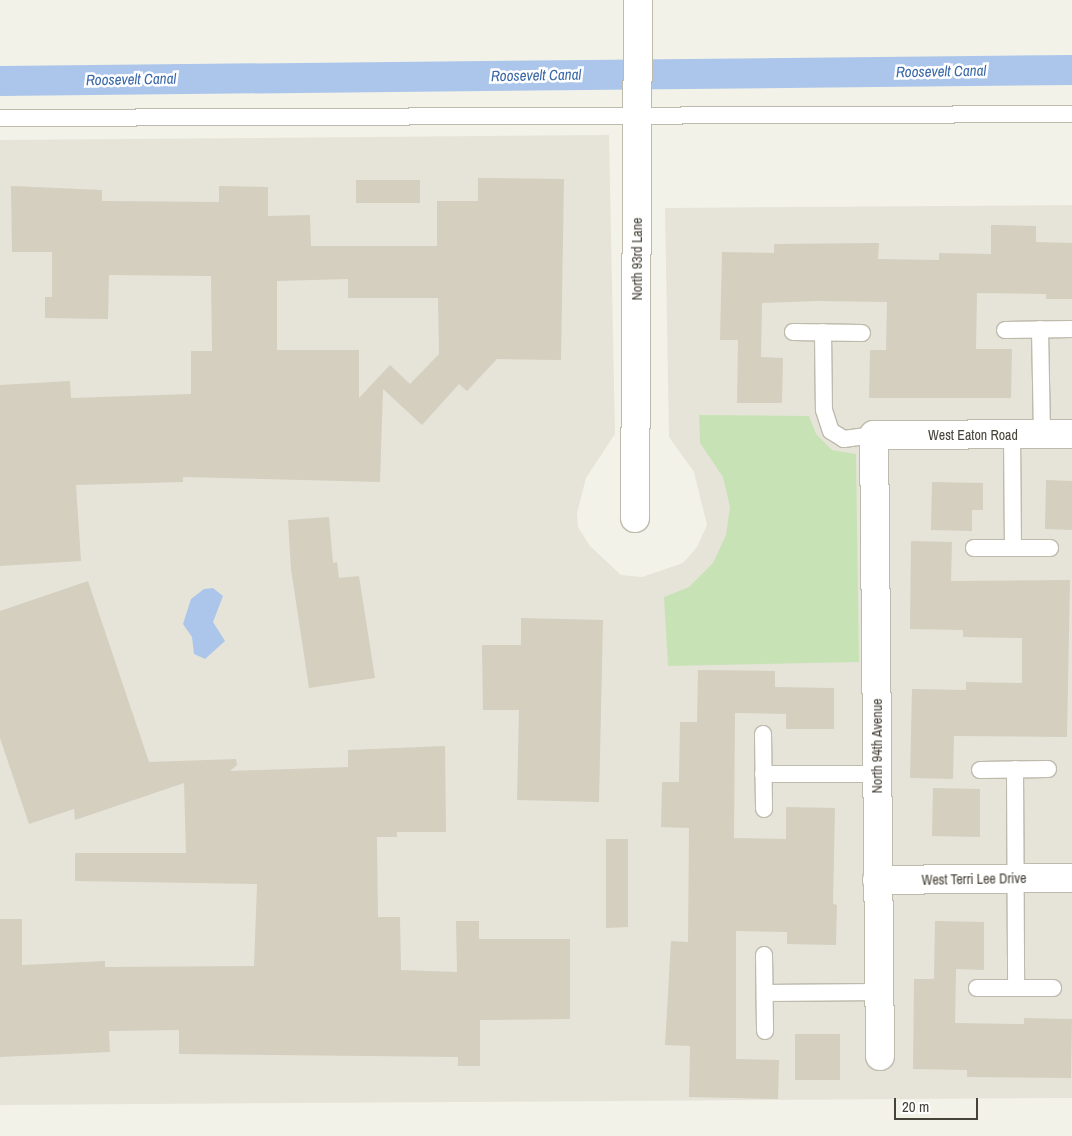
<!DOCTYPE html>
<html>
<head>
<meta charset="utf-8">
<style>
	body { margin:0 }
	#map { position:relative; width:1072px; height:1136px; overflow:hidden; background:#f3f2e9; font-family:"Archivo Narrow",sans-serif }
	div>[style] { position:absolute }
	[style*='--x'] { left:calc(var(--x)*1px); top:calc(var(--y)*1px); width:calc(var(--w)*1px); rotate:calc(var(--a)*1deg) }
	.residential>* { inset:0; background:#e6e4d8 }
	.green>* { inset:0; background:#c7e3b5 }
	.water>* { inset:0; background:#abc6ea }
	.canal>* { height:30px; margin:-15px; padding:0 15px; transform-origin:15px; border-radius:15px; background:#abc6ea }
	.building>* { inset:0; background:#d4cfbf }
	.roads { filter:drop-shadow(1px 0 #bebaac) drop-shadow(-1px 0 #bebaac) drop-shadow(0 1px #bebaac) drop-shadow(0 -1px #bebaac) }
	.lane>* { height:16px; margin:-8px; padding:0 8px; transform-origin:8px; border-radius:8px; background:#fff }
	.street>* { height:28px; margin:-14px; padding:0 14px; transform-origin:14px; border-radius:14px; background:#fff }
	span { translate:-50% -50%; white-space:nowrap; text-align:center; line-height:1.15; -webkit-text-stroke:5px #fff; paint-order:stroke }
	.street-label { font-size:14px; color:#464338 }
	.water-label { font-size:15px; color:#3a68a9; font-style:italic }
	.scale { position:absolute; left:894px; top:1098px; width:84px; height:22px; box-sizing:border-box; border:2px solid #464338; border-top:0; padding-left:6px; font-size:15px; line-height:18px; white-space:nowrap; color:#464338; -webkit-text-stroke:4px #fff; paint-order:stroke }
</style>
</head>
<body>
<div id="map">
	<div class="residential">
		<div style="clip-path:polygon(609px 135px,615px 434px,586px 478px,577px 513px,578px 527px,590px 546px,621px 575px,642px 577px,683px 563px,697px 547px,707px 525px,694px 472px,669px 437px,665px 208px,1072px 205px,1072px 1098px,0 1105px,0 140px)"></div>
	</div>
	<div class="green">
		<div style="clip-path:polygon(699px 415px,809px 416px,816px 434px,832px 450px,856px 454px,859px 662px,668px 666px,664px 597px,689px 587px,713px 563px,726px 535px,730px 507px,723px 477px,700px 443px)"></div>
	</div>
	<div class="water">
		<div style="clip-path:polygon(213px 588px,223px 596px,213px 622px,225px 641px,205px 659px,194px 654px,192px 637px,183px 624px,191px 599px,204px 589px)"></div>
	</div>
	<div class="canal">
		<div style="--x:0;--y:81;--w:1072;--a:-0.59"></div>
	</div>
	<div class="building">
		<div style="clip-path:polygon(evenodd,478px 178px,564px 179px,561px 360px,497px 359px,467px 391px,459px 384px,422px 425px,383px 389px,380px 482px,183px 477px,183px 482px,76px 485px,81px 561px,0 566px,0 385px,70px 381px,71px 398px,191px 394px,191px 351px,212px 351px,211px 276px,109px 275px,108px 319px,45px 318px,45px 297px,52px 297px,52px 252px,12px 252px,11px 186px,102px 190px,102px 201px,219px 202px,219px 186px,268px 187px,268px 216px,310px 215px,311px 246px,437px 246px,437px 201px,478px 201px,478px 178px,348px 279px,348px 298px,438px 298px,439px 354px,410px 384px,390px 365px,359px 398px,359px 350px,277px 350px,277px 281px,348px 279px)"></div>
		<div style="clip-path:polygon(356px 180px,420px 180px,420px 203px,356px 203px)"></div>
		<div style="clip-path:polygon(991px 225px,1036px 226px,1036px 242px,1072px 243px,1072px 299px,1046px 299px,1046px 294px,977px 293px,976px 349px,1012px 349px,1011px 398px,869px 398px,870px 350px,886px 350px,887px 302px,818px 301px,762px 303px,761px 357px,783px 358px,782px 403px,737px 403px,738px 340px,720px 340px,722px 252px,774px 253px,774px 244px,879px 243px,878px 259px,939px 260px,939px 253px,991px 254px)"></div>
		<div style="clip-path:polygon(1046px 480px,1072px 481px,1072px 530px,1045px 529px)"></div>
		<div style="clip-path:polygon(932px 482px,983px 483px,983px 510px,972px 510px,972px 531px,931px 530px)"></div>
		<div style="clip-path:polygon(329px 517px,333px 563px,337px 562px,339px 578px,359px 576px,375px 678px,309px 688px,291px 569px,288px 520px)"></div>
		<div style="clip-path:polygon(911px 541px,952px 542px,951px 581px,1070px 580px,1067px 737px,954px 736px,953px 779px,910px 778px,912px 689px,966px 690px,966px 682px,1022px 683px,1022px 638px,963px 637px,963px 630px,910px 629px)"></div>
		<div style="clip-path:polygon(88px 581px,149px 762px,236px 759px,237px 765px,230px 771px,348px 767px,348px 750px,445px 746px,446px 832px,397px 832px,397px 837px,377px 837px,378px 917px,400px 917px,401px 970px,457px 972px,456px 921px,479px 921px,479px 939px,570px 939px,570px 1019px,480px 1020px,480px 1066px,458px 1066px,458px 1057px,179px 1054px,179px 1030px,109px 1031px,110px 1052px,0 1057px,0 919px,22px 919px,22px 965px,105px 961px,105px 967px,254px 966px,257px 884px,75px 881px,75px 853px,186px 853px,184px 783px,75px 820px,74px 809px,29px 824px,0 738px,0 611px)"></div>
		<div style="clip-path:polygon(521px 618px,603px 620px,599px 802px,517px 800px,519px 710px,483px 710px,482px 645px,521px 645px)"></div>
		<div style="clip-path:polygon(698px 670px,775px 671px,775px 687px,834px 688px,834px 729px,786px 729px,786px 714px,735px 713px,734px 838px,786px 839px,786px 807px,835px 808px,833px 904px,837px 905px,836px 945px,787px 944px,787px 932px,736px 931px,736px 1059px,779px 1060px,778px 1099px,689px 1097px,690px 1046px,665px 1045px,671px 941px,688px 942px,689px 828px,661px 827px,662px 782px,679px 782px,680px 722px,697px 722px)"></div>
		<div style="clip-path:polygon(933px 788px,980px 789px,980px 837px,932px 836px)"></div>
		<div style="clip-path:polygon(606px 839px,628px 839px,628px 927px,606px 928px)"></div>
		<div style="clip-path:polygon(935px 921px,984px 922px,984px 970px,956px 969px,955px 1023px,1024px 1024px,1024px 1018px,1072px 1019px,1071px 1078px,967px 1077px,967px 1070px,913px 1069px,914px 979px,934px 979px)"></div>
		<div style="clip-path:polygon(795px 1034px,840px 1034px,840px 1080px,795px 1080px)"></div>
	</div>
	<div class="roads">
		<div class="lane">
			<div style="--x:0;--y:118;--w:1072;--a:-0.21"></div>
			<div style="--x:1040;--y:329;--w:106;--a:88.9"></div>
			<div style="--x:1005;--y:330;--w:67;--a:-0.9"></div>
			<div style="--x:793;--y:332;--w:69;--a:0.8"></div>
			<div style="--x:823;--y:332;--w:78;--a:89.3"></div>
			<div style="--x:824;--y:410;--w:22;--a:72"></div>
			<div style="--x:831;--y:431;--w:15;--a:32"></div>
			<div style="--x:844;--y:439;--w:30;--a:-8"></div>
			<div style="--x:1012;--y:434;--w:114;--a:89.5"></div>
			<div style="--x:974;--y:548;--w:76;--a:0"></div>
			<div style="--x:763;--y:734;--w:75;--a:89.2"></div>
			<div style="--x:1015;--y:769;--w:219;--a:89.7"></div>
			<div style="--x:980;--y:770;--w:68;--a:-0.8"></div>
			<div style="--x:763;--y:774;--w:114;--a:0"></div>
			<div style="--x:764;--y:955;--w:76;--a:89.2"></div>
			<div style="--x:977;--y:988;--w:76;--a:0"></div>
			<div style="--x:765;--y:993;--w:114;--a:-0.5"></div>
		</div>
		<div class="street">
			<div style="--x:635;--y:518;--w:518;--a:-89.67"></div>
			<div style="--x:877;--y:880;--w:195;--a:-0.6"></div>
			<div style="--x:880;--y:1056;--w:621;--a:-90.55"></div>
			<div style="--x:874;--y:435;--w:198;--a:-0.3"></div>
		</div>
	</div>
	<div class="street-label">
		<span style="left:637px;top:259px;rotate:-90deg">North 93rd Lane</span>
		<span style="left:973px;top:435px">West Eaton Road</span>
		<span style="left:877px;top:746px;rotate:-90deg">North 94th Avenue</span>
		<span style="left:974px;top:879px;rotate:-1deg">West Terri Lee Drive</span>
	</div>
	<div class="water-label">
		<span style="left:941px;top:71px;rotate:-1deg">Roosevelt Canal</span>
		<span style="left:536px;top:75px;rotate:-1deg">Roosevelt Canal</span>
		<span style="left:131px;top:79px;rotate:-1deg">Roosevelt Canal</span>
	</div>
	<div class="scale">20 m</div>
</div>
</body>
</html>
